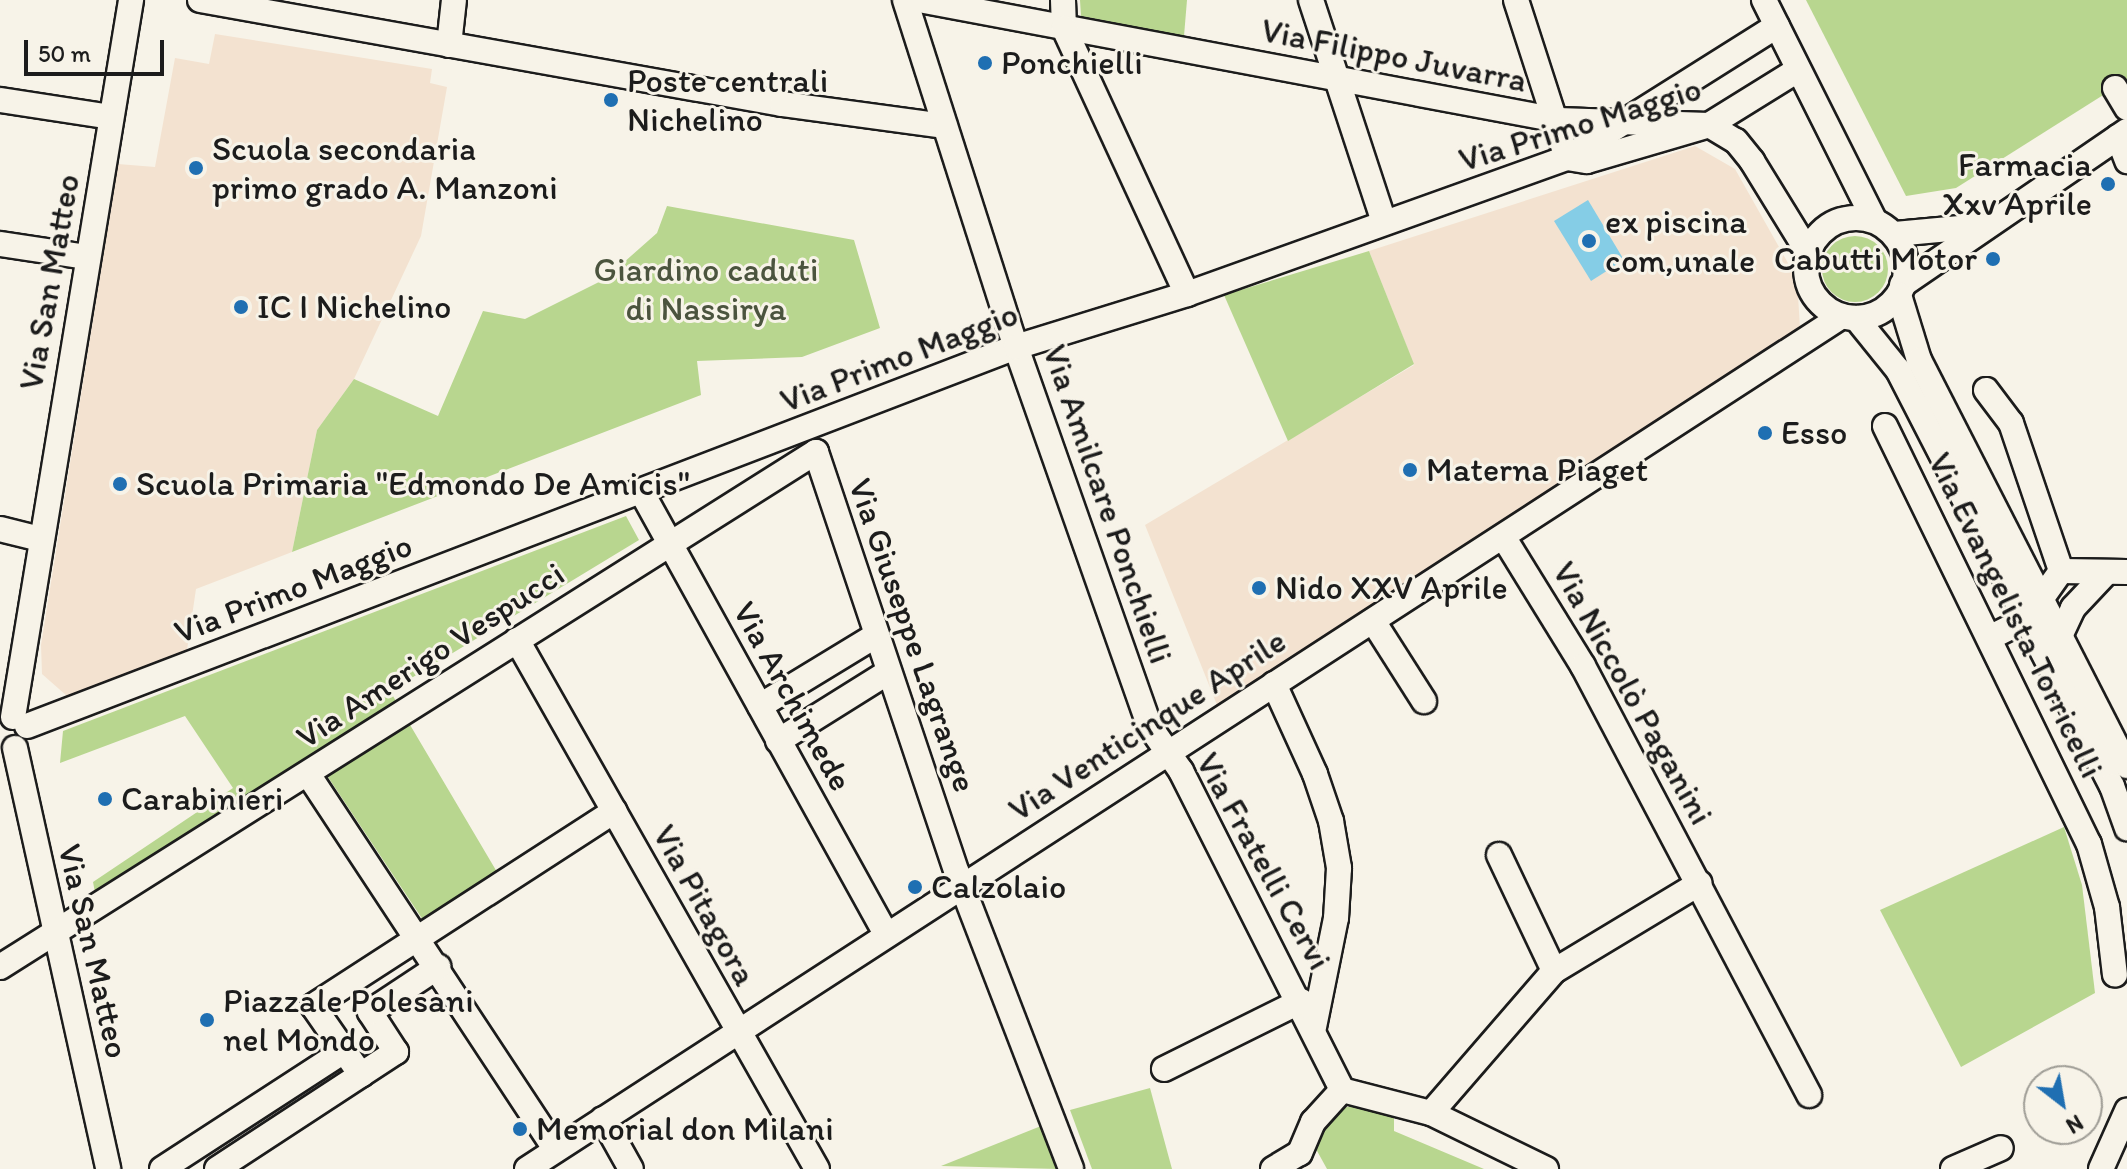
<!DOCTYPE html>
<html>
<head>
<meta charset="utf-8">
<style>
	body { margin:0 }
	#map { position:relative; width:2127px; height:1169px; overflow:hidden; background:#f7f3e8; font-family:Itim,sans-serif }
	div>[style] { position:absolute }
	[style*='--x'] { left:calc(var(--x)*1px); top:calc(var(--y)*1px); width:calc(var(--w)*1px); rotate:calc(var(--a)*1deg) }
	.built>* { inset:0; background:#f3e2d0 }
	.green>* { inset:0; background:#b8d68f }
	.round { border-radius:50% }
	.water>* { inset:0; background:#85cde6 }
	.roads { filter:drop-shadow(2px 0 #1c1c1c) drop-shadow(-2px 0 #1c1c1c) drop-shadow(0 2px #1c1c1c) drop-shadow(0 -2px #1c1c1c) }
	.minor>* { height:24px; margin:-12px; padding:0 12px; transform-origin:12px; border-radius:12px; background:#f7f3e8 }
	.minor>.ring { margin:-12px; padding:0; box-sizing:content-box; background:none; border:24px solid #f7f3e8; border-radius:50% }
	.dots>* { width:22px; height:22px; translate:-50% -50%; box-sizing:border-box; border:4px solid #f7f3e8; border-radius:50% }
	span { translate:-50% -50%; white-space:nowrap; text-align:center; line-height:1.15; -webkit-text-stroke:6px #f7f3e8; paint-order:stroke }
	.street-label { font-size:34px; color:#1c1c1c }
	.poi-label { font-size:34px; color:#1c1c1c }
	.left { translate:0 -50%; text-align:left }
	.right { translate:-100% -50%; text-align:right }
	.park-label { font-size:34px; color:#4b543e }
	.north { position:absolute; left:2023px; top:1065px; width:80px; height:80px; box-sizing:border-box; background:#f7f3e8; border:2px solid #9f9d96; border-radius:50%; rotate:149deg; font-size:22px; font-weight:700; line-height:32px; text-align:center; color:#1c1c1c }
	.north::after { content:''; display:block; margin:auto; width:28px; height:36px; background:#1f6fb2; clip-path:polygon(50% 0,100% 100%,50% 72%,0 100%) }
	.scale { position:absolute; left:24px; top:40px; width:140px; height:36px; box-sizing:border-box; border:4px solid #1c1c1c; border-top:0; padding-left:10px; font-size:24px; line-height:28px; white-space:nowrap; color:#1c1c1c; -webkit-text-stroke:6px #f7f3e8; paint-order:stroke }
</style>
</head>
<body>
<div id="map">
	<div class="built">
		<div style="clip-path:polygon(215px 34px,432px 69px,430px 83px,447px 87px,421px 236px,354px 379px,317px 430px,292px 552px,196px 589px,187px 650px,67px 696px,42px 674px,41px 645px,118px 164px,155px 167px,175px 58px,209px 64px)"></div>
		<div style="clip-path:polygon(1695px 146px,1735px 169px,1797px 279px,1800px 328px,1217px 705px,1145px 525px,1414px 365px,1369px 251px)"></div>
	</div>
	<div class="green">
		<div style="clip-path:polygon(1080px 0,1187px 0,1184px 36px,1081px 16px)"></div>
		<div style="clip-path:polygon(1806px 0,2127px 0,2127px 80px,1956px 188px,1906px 196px)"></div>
		<div style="clip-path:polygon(667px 206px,854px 240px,880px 328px,802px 357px,697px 361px,701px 395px,292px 552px,317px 430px,354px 379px,438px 416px,483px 311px,525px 319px,605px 279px,657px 233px)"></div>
		<div class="round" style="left:1822px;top:236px;width:66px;height:66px"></div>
		<div style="clip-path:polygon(1369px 251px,1414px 364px,1288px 441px,1224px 295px)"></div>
		<div style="clip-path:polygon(626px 516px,639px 540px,390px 691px,497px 872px,423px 920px,314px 756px,97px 903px,93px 882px,233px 788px,185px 716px,60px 763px,63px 731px)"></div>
		<div style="clip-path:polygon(2064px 827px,2082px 885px,2095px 993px,1961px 1067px,1880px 910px)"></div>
		<div style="clip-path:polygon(1150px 1088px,1172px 1169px,1092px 1169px,1070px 1110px)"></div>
		<div style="clip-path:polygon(1364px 1103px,1394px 1109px,1394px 1131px,1484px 1169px,1327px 1169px,1311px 1140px,1339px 1109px)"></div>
		<div style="clip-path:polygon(1041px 1126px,1058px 1169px,941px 1166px)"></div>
	</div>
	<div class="water">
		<div style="clip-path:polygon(1588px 200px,1624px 260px,1591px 281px,1554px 221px)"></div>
	</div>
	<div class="roads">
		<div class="minor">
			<div style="--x:200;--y:0;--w:591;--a:10.13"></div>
			<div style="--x:782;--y:104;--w:164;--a:7.7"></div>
			<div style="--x:905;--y:0;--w:364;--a:72.3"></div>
			<div style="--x:1016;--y:347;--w:403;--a:70.6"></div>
			<div style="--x:1150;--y:727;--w:54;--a:54.8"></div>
			<div style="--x:1181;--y:771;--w:357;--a:63.2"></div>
			<div style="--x:1342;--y:1090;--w:43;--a:132.2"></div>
			<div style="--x:1313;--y:1122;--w:34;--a:113"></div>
			<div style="--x:919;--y:0;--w:650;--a:10.64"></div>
			<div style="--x:1558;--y:120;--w:151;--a:1.9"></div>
			<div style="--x:1709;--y:125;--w:31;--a:31"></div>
			<div style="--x:1736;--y:141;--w:26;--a:51"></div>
			<div style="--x:1752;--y:161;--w:107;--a:58.4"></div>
			<div style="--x:1063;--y:0;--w:28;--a:88"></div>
			<div style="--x:1064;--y:28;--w:293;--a:65.2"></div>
			<div style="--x:1311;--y:0;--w:234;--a:71.8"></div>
			<div style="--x:1516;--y:0;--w:166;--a:72.1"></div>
			<div style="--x:1764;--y:0;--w:246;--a:63.4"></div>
			<div style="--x:449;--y:45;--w:45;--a:-83.7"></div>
			<div style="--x:2115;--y:88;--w:23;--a:59"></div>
			<div style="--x:0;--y:100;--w:112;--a:8.7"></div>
			<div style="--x:2118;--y:137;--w:26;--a:69"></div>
			<div style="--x:1567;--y:158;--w:248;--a:-32.2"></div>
			<div class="ring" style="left:1806px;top:218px;width:76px;height:76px"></div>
			<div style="--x:1895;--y:234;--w:87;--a:-5.3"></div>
			<div style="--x:0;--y:244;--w:88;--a:8.5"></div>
			<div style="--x:1902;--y:285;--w:273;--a:-34.4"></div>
			<div style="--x:1899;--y:295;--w:68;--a:72.9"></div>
			<div style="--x:1919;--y:360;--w:456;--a:62.9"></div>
			<div style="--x:1856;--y:318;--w:67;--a:51.1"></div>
			<div style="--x:1898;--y:370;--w:468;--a:62.8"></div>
			<div style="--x:2112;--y:786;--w:45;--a:70.3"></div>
			<div style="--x:1986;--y:390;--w:41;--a:52.9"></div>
			<div style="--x:2011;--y:423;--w:156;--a:71.3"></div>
			<div style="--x:1885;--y:426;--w:465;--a:64"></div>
			<div style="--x:2089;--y:844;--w:66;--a:74.1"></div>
			<div style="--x:2107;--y:907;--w:68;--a:83.3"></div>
			<div style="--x:641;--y:491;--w:506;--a:61.06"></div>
			<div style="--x:0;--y:529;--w:41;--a:14"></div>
			<div style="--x:1504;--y:538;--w:150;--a:58.3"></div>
			<div style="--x:1583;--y:666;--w:485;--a:62.2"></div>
			<div style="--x:1373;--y:621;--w:95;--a:57.5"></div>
			<div style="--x:2061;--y:634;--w:29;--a:-65"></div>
			<div style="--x:2073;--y:608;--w:45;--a:-46.8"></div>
			<div style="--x:1989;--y:638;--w:42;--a:-26.6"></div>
			<div style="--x:2027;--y:619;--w:59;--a:-54.7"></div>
			<div style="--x:2061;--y:571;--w:66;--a:0.9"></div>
			<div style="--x:517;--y:640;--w:608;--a:60.44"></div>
			<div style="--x:1274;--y:684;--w:99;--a:65.5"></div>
			<div style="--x:1315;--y:774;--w:50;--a:71.2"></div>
			<div style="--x:1331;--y:821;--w:48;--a:80.3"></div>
			<div style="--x:1339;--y:868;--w:50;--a:93.4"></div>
			<div style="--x:1336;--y:918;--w:111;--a:101.4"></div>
			<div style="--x:760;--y:706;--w:135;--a:-31.3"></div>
			<div style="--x:13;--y:717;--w:727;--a:-80.65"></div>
			<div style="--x:27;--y:726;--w:1059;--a:-20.97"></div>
			<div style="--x:1016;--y:347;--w:179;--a:-17.2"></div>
			<div style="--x:1187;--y:294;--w:404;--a:-19.7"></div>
			<div style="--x:1567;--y:158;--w:20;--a:9"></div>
			<div style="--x:1587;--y:161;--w:127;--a:-16.4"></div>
			<div style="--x:1709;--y:125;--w:102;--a:-31.8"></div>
			<div style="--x:778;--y:741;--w:128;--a:-32"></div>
			<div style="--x:15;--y:748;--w:431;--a:77.5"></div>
			<div style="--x:308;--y:774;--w:450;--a:56.6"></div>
			<div style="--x:1499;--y:855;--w:128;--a:64.6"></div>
			<div style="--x:0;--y:967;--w:965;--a:-32.26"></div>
			<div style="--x:816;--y:452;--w:444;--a:71.5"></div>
			<div style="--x:957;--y:873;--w:317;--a:68.9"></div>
			<div style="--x:1164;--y:1069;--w:153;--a:-26.4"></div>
			<div style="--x:361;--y:1075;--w:84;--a:-124.8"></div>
			<div style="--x:313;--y:1006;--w:359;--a:-32.9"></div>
			<div style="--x:1342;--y:1090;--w:92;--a:14.5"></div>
			<div style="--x:1431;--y:1113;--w:128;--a:26"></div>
			<div style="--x:1431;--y:1113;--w:188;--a:-49.1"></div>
			<div style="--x:1554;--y:971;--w:170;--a:-31.1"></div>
			<div style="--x:603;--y:1119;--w:57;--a:60.8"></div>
			<div style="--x:162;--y:1169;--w:217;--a:-33"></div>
			<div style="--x:217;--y:1169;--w:214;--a:-33.2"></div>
			<div style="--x:396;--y:1052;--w:48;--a:-123"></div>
			<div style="--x:370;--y:1012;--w:82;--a:-33.5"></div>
			<div style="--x:527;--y:1169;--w:1567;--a:-32.97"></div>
			<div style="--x:1273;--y:1169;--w:31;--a:-31"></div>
			<div style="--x:1953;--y:1169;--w:52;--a:-23.6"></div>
			<div style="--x:2101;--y:1169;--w:64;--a:-65.9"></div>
		</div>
	</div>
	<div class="dots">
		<div style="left:985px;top:63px;background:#1f6fb2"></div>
		<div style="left:611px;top:100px;background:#1f6fb2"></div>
		<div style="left:196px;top:168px;background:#1f6fb2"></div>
		<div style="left:2108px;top:184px;background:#1f6fb2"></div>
		<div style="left:1589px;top:241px;background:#1f6fb2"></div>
		<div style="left:1993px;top:259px;background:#1f6fb2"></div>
		<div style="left:241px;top:307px;background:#1f6fb2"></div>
		<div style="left:1765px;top:433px;background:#1f6fb2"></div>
		<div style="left:1410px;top:470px;background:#1f6fb2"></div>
		<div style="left:120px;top:484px;background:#1f6fb2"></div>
		<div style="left:1259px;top:588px;background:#1f6fb2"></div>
		<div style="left:105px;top:799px;background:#1f6fb2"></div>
		<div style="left:915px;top:887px;background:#1f6fb2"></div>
		<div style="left:207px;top:1020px;background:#1f6fb2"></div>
		<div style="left:520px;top:1129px;background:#1f6fb2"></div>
	</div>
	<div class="street-label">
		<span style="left:1394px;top:55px;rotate:11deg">Via Filippo Juvarra</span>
		<span style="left:1580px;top:124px;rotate:-17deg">Via Primo Maggio</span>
		<span style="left:49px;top:282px;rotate:-80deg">Via San Matteo</span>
		<span style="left:899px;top:357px;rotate:-21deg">Via Primo Maggio</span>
		<span style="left:1108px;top:504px;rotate:71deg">Via Amilcare Ponchielli</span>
		<span style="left:293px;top:588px;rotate:-21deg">Via Primo Maggio</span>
		<span style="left:2016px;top:615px;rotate:64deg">Via Evangelista Torricelli</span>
		<span style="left:913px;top:635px;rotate:71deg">Via Giuseppe Lagrange</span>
		<span style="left:430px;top:655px;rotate:-33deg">Via Amerigo Vespucci</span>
		<span style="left:1633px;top:693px;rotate:61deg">Via Niccolò Paganini</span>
		<span style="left:793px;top:696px;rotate:61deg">Via Archimede</span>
		<span style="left:1147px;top:725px;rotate:-33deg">Via Venticinque Aprile</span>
		<span style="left:1264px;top:861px;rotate:61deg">Via Fratelli Cervi</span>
		<span style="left:705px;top:905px;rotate:61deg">Via Pitagora</span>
		<span style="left:94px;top:951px;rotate:77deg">Via San Matteo</span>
	</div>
	<div class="poi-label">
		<span class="left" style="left:1001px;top:63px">Ponchielli</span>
		<span class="left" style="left:627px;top:100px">Poste centrali<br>Nichelino</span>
		<span class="left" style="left:212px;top:168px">Scuola secondaria<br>primo grado A. Manzoni</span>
		<span class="right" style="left:2092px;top:184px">Farmacia<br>Xxv Aprile</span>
		<span class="left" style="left:1605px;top:241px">ex piscina<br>com,unale</span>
		<span class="right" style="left:1977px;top:259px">Cabutti Motor</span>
		<span class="left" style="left:257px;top:307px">IC I Nichelino</span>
		<span class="left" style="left:1781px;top:433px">Esso</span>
		<span class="left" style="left:1426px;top:470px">Materna Piaget</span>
		<span class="left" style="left:136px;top:484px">Scuola Primaria "Edmondo De Amicis"</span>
		<span class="left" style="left:1275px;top:588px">Nido XXV Aprile</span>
		<span class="left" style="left:121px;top:799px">Carabinieri</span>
		<span class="left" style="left:931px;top:887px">Calzolaio</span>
		<span class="left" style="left:223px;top:1020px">Piazzale Polesani<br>nel Mondo</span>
		<span class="left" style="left:536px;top:1129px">Memorial don Milani</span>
	</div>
	<div class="park-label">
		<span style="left:706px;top:289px">Giardino caduti<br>di Nassirya</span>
	</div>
	<div class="north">N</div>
	<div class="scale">50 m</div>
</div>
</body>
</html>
